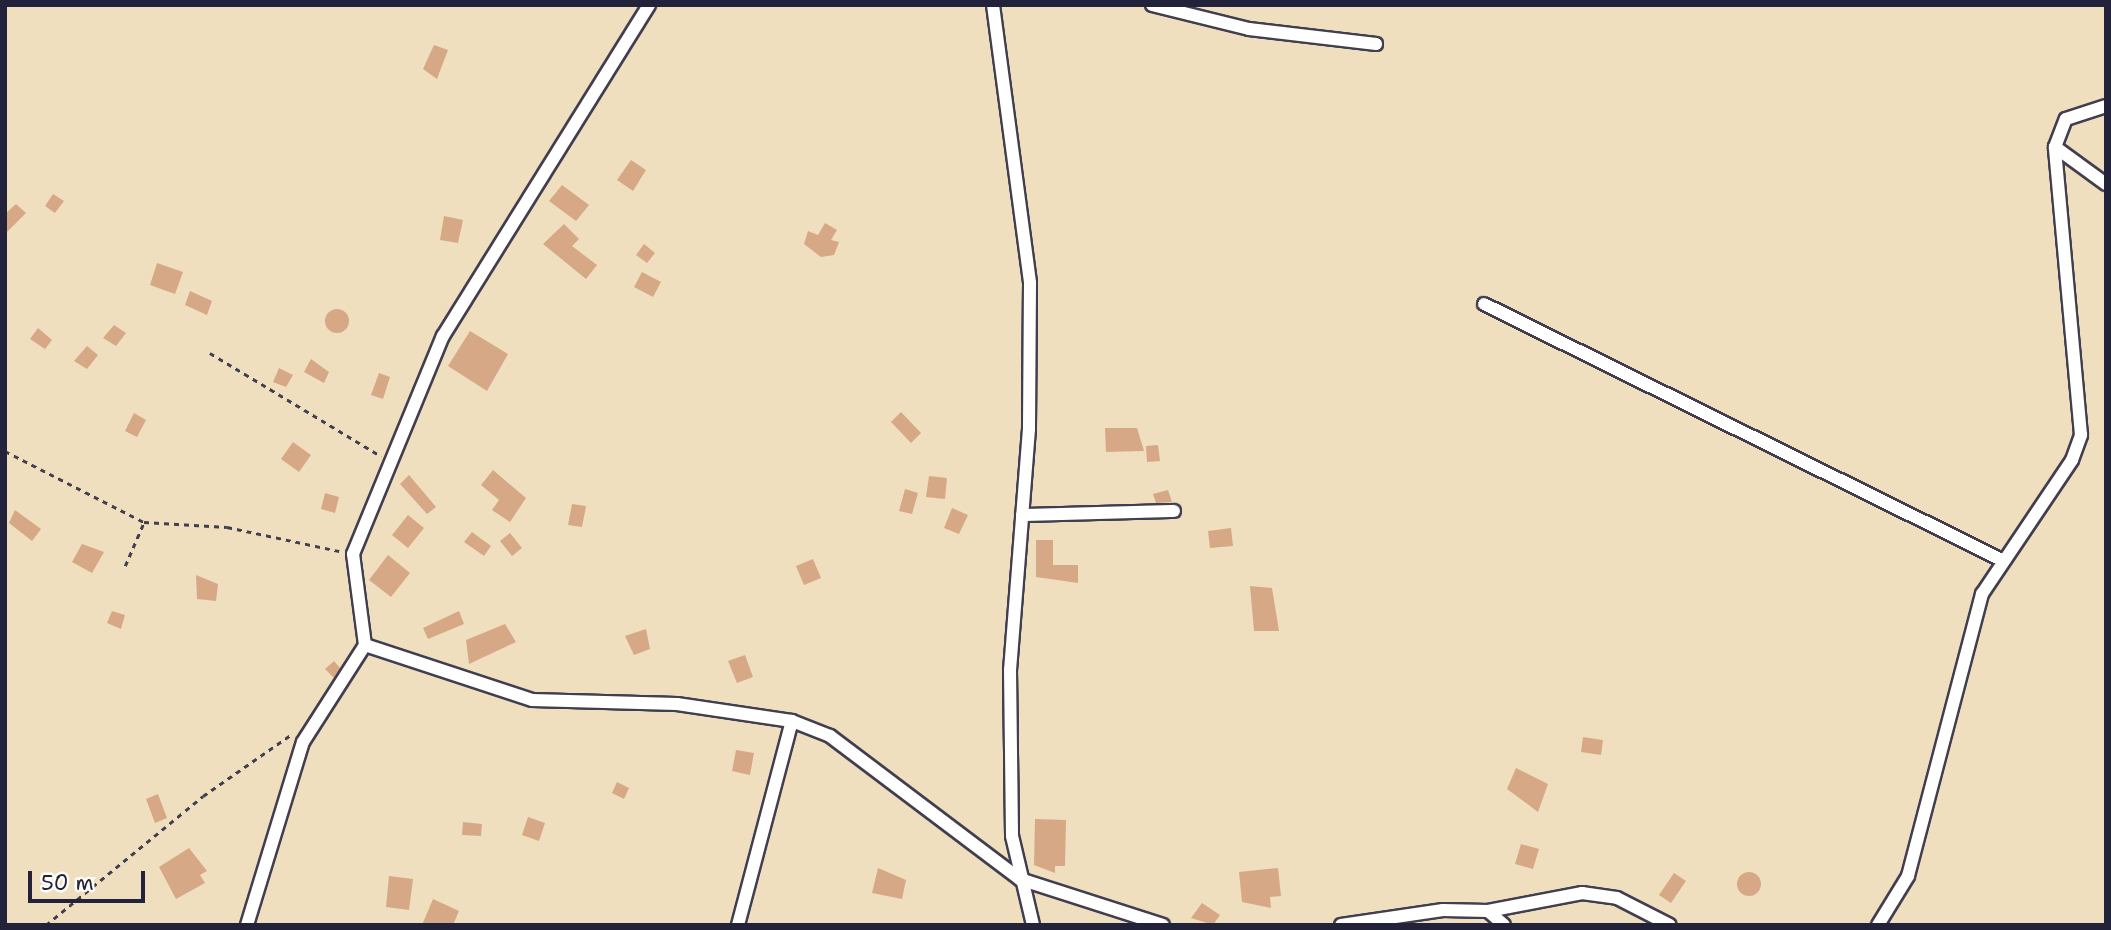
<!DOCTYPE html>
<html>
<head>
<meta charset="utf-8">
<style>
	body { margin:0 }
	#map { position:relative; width:2111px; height:930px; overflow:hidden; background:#efdfbe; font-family:"Shantell Sans",sans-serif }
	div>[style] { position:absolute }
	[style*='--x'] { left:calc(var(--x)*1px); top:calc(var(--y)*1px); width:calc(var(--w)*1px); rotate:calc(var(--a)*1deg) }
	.building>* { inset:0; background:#d7a886 }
	.round { border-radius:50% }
	.path>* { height:2.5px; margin-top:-1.25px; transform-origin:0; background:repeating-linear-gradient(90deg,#413e4f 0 5px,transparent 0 10px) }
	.roads { filter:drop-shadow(2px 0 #413e4f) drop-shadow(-2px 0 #413e4f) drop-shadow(0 2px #413e4f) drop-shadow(0 -2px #413e4f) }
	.minor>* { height:12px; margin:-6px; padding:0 6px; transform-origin:6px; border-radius:6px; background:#fff }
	span { translate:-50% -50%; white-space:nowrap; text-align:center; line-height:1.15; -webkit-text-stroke:6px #fdfcf7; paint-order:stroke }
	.frame { position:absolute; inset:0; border:7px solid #22223b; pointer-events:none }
	.scale { position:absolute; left:28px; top:871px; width:117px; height:32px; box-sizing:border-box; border:4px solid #22223b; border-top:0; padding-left:9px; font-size:21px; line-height:24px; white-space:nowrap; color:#22223b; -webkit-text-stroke:5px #fdfcf7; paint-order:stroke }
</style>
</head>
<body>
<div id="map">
	<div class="building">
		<div style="clip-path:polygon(434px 45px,448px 50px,437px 79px,423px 69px)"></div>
		<div style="clip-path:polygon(631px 160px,646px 170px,633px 191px,617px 180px)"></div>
		<div style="clip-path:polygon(562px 185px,589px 205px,576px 221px,549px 201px)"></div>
		<div style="clip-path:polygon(53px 194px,64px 201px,55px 213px,45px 206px)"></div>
		<div style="clip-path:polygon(16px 204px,26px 213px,5px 234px,5px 214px)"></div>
		<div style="clip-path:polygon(444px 216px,463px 220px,458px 243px,440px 240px)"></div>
		<div style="clip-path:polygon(825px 223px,837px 230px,831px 240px,839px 242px,834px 255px,821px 257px,804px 244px,808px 231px,818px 235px)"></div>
		<div style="clip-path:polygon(564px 224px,579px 239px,572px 246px,597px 265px,586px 279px,543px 244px)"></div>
		<div style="clip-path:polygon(644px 244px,655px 253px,647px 263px,636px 255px)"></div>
		<div style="clip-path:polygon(157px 263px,183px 272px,175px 294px,150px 285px)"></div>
		<div style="clip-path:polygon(642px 272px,661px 282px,653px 297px,634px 287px)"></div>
		<div style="clip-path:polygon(190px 291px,212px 301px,207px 315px,185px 305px)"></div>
		<div class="round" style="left:325px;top:309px;width:24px;height:24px"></div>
		<div style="clip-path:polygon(114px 325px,126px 333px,116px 346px,103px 338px)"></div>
		<div style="clip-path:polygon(38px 328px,52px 340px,45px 349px,30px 339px)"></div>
		<div style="clip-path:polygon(470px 331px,508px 354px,487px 391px,448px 366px)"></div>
		<div style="clip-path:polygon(87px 346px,98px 355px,87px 369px,74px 361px)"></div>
		<div style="clip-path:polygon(311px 359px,329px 372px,324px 383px,304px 372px)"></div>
		<div style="clip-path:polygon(279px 368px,293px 375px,286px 387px,273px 382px)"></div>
		<div style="clip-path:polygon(379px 373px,390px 377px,383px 399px,371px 395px)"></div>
		<div style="clip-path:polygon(901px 412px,921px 433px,911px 443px,891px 422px)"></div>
		<div style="clip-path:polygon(134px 413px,146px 420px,137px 437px,125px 431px)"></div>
		<div style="clip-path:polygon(1105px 428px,1137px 428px,1144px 451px,1106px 452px)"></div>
		<div style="clip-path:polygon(293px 442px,311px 455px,299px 472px,281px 459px)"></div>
		<div style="clip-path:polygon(1158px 445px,1160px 461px,1147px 462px,1146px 446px)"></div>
		<div style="clip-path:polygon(493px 470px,526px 498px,510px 522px,492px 510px,499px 500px,481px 485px)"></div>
		<div style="clip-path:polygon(409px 475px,436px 507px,427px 514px,400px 484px)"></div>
		<div style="clip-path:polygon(929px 476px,947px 478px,945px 499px,926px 497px)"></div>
		<div style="clip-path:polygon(905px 489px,918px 493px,912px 514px,899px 511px)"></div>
		<div style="clip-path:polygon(1168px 490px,1172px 502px,1156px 503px,1153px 494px)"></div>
		<div style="clip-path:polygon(325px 493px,339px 497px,335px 513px,321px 509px)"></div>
		<div style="clip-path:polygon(572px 504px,586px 506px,582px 527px,568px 525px)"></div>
		<div style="clip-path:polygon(952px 508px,968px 515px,959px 534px,944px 528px)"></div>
		<div style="clip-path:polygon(15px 510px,41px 529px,32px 541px,9px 523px)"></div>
		<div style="clip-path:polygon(408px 515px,424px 528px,408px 548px,392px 535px)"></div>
		<div style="clip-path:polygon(1231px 528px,1233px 546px,1210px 548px,1208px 531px)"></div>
		<div style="clip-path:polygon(472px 532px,491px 546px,484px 556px,464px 542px)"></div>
		<div style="clip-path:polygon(510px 533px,522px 548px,512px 556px,500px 541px)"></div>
		<div style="clip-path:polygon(1036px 540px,1053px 540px,1053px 565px,1078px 565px,1078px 583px,1036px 577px)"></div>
		<div style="clip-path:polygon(82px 544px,104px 552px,92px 573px,72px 562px)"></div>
		<div style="clip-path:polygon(388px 555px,410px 573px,391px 597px,369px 580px)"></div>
		<div style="clip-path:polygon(813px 559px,821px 578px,804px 585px,796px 566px)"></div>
		<div style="clip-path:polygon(196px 575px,218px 584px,216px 601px,197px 599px)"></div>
		<div style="clip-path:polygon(1250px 586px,1272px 588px,1279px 631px,1254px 631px)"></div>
		<div style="clip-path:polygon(112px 611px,125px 615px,121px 629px,107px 623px)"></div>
		<div style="clip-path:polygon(459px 611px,464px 624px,428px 639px,423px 628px)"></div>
		<div style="clip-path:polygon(505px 624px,516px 642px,469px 664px,466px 640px)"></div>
		<div style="clip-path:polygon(646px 629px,650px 649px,634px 655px,625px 636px)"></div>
		<div style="clip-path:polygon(745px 655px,753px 677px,737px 683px,728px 661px)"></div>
		<div style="clip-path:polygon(334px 661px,340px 668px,334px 678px,325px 669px)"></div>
		<div style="clip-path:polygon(1583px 737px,1603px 740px,1601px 755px,1581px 752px)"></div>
		<div style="clip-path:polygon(736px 750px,754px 753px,750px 775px,732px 771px)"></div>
		<div style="clip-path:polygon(1516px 768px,1548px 784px,1538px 812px,1507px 789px)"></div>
		<div style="clip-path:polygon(617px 782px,629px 788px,624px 799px,612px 793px)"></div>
		<div style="clip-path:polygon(158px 794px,167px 818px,155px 823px,146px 799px)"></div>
		<div style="clip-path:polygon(528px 817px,545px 823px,539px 841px,522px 835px)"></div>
		<div style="clip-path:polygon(1035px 819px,1066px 820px,1065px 866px,1055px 866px,1055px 873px,1034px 865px)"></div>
		<div style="clip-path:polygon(463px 822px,482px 824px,481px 836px,462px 835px)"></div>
		<div style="clip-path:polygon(1521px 844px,1539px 849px,1533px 869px,1515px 864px)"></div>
		<div style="clip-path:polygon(189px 848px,207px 871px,200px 875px,205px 883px,176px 899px,159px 867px)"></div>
		<div style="clip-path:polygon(878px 868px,906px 880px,902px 899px,872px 893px)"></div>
		<div style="clip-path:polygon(1278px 868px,1281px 896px,1270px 897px,1271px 908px,1242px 902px,1239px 872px)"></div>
		<div class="round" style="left:1737px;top:872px;width:24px;height:24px"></div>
		<div style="clip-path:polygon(1674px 873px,1686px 881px,1671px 903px,1659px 895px)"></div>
		<div style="clip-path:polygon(389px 876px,413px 879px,409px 910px,386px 907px)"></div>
		<div style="clip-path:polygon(433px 899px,459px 911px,453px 925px,422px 925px)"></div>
		<div style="clip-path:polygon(1202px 903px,1220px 915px,1213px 925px,1191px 918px)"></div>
	</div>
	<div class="path">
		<div style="--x:210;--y:353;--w:200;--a:31.1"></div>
		<div style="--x:5;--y:451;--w:156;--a:27.1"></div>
		<div style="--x:125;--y:566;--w:48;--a:-66.6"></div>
		<div style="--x:144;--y:522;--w:83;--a:3.4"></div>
		<div style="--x:227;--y:527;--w:115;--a:12.1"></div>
		<div style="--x:46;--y:925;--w:203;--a:-39.4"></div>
		<div style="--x:203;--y:796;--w:108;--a:-34.9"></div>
	</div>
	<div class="roads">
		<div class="minor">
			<div style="--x:993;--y:5;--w:280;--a:82.4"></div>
			<div style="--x:1030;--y:283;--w:146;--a:90.4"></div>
			<div style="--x:1029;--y:429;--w:242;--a:94.5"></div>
			<div style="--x:1010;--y:670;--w:166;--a:89.3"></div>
			<div style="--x:1012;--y:836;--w:91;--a:76.7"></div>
			<div style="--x:1152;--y:5;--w:100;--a:13.9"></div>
			<div style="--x:1249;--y:29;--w:128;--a:6.7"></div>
			<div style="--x:2055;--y:147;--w:63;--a:36"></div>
			<div style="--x:1484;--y:304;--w:578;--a:26.3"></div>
			<div style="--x:1022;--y:515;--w:152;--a:-1.5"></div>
			<div style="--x:365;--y:645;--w:92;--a:-97.5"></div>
			<div style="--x:353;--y:554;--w:236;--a:-67.6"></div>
			<div style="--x:443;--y:336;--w:390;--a:-58.1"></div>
			<div style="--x:1488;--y:911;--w:21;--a:41"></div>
			<div style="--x:247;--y:925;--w:191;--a:-73"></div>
			<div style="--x:303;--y:742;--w:115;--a:-57.4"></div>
			<div style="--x:365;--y:645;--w:176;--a:18.2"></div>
			<div style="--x:532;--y:700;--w:145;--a:1.6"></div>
			<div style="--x:677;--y:704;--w:116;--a:8.4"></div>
			<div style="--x:792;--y:721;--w:41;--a:21.5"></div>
			<div style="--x:830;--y:736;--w:238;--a:37"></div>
			<div style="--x:1020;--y:879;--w:150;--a:17.8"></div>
			<div style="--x:738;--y:925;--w:211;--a:-75.2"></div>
			<div style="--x:1341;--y:925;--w:103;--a:-8.4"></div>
			<div style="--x:1443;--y:910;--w:45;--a:1.3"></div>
			<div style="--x:1488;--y:911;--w:96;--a:-10.8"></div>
			<div style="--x:1582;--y:893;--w:35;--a:8"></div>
			<div style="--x:1617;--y:898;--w:59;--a:27"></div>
			<div style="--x:1878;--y:925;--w:57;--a:-58.5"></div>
			<div style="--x:1908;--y:876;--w:292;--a:-75.3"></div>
			<div style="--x:1982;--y:594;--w:161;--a:-56.1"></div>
			<div style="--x:2072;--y:460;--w:27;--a:-70"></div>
			<div style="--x:2081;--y:435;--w:289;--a:-95.2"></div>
			<div style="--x:2055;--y:147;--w:30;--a:-69"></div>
			<div style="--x:2066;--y:119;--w:42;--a:-18"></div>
		</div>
	</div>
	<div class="frame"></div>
	<div class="scale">50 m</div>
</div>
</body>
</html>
